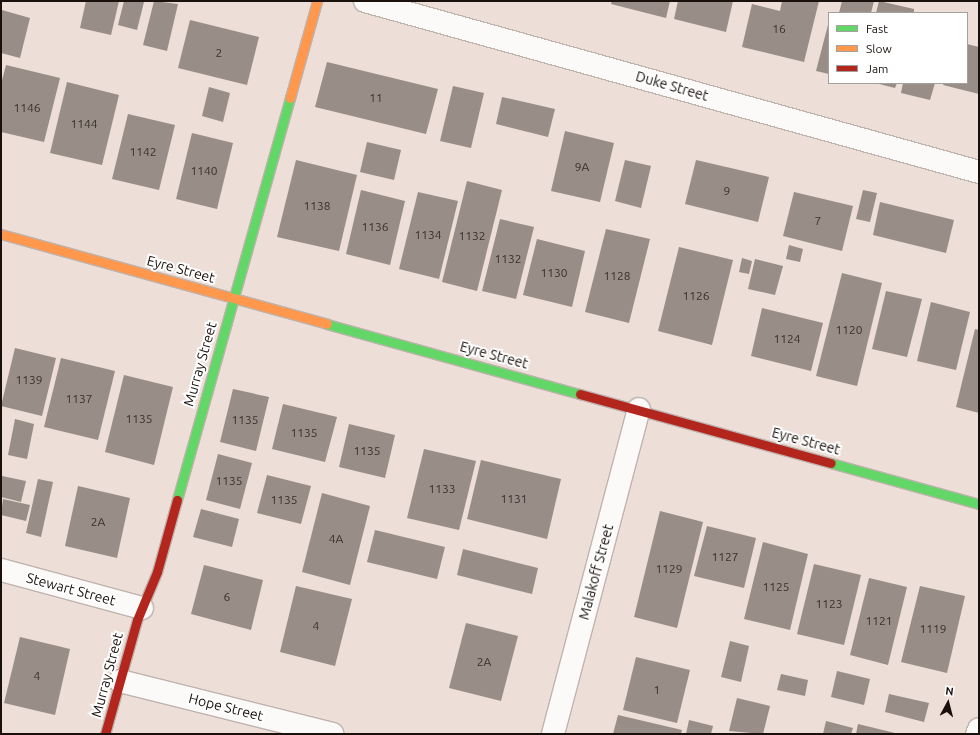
<!DOCTYPE html>
<html>
<head>
<meta charset="utf-8">
<style>
	body { margin:0 }
	#map { position:relative; width:980px; height:735px; overflow:hidden; background:#edded7; font-family:Ubuntu,sans-serif }
	div>[style] { position:absolute }
	[style*='--x'] { left:calc(var(--x)*1px); top:calc(var(--y)*1px); width:calc(var(--w)*1px); rotate:calc(var(--a)*1deg) }
	.building>* { inset:0; background:#988d87 }
	.roads { filter:drop-shadow(1px 0 #bfb3ae) drop-shadow(-1px 0 #bfb3ae) drop-shadow(0 1px #bfb3ae) drop-shadow(0 -1px #bfb3ae) }
	.street>* { height:22px; margin:-11px; padding:0 11px; transform-origin:11px; border-radius:11px; background:#fcfaf9 }
	.fast>* { height:9px; margin:-4.5px; padding:0 4.5px; transform-origin:4.5px; border-radius:4.5px; background:#63d668 }
	.slow>* { height:9px; margin:-4.5px; padding:0 4.5px; transform-origin:4.5px; border-radius:4.5px; background:#ff974d }
	.jam>* { height:9px; margin:-4.5px; padding:0 4.5px; transform-origin:4.5px; border-radius:4.5px; background:#b3261e }
	span { translate:-50% -50%; white-space:nowrap; text-align:center; line-height:1.15; -webkit-text-stroke:4px #fff; paint-order:stroke }
	.number-label { font-size:12px; color:#3a302b }
	.number-label span { -webkit-text-stroke-width:0 }
	.street-label { font-size:14px; color:#1a110c }
	.frame { position:absolute; inset:0; border:2px solid #1a110c; pointer-events:none }
	.legend { position:absolute; left:828px; top:12px; width:140px; height:72px; box-sizing:border-box; background:#fff; border:1px solid #a3a09e; margin:0; padding:5px 7px; list-style:none; font-size:12px; color:#1a110c }
	.legend li { display:flex; align-items:center; gap:8px; height:20px }
	.legend b { width:20px; border:1px solid #a3a09e }
	.north { position:absolute; left:928px; top:683px; width:40px; height:40px; -webkit-text-stroke:3px #fff; paint-order:stroke; rotate:7deg; font-size:11px; font-weight:700; line-height:16px; text-align:center; color:#1a110c }
	.north::after { content:''; display:block; margin:auto; width:14px; height:18px; background:#1a110c; clip-path:polygon(50% 0,100% 100%,50% 72%,0 100%) }
</style>
</head>
<body>
<div id="map">
	<div class="building">
		<div style="clip-path:polygon(86px 1px,119px 1px,111px 35px,80px 28px)"></div>
		<div style="clip-path:polygon(124px 1px,144px 2px,137px 30px,118px 25px)"></div>
		<div style="clip-path:polygon(154px 1px,178px 4px,167px 51px,143px 45px)"></div>
		<div style="clip-path:polygon(612px 1px,670px 1px,666px 18px,611px 4px)"></div>
		<div style="clip-path:polygon(678px 1px,733px 1px,726px 32px,674px 19px)"></div>
		<div style="clip-path:polygon(782px 1px,819px 1px,804px 62px,742px 47px,752px 4px,780px 11px)"></div>
		<div style="clip-path:polygon(842px 1px,874px 1px,871px 13px,839px 13px)"></div>
		<div style="clip-path:polygon(879px 1px,914px 9px,914px 13px,876px 13px)"></div>
		<div style="clip-path:polygon(2px 10px,30px 18px,20px 58px,1px 53px)"></div>
		<div style="clip-path:polygon(190px 20px,259px 37px,247px 85px,178px 68px)"></div>
		<div style="clip-path:polygon(829px 21px,829px 74px,816px 71px)"></div>
		<div style="clip-path:polygon(967px 44px,979px 47px,979px 94px,943px 85px,944px 83px,967px 83px)"></div>
		<div style="clip-path:polygon(327px 62px,438px 89px,426px 134px,315px 107px)"></div>
		<div style="clip-path:polygon(6px 65px,60px 78px,44px 142px,1px 132px,1px 84px)"></div>
		<div style="clip-path:polygon(67px 82px,119px 95px,102px 165px,50px 153px)"></div>
		<div style="clip-path:polygon(875px 83px,897px 83px,895px 88px)"></div>
		<div style="clip-path:polygon(903px 83px,935px 83px,930px 100px,901px 93px)"></div>
		<div style="clip-path:polygon(453px 86px,484px 93px,471px 148px,440px 141px)"></div>
		<div style="clip-path:polygon(209px 87px,230px 93px,223px 122px,202px 116px)"></div>
		<div style="clip-path:polygon(502px 97px,555px 109px,548px 137px,496px 124px)"></div>
		<div style="clip-path:polygon(128px 114px,175px 125px,159px 190px,112px 179px)"></div>
		<div style="clip-path:polygon(565px 131px,614px 143px,600px 202px,551px 191px)"></div>
		<div style="clip-path:polygon(192px 133px,233px 143px,217px 209px,176px 199px)"></div>
		<div style="clip-path:polygon(367px 142px,401px 150px,394px 180px,360px 172px)"></div>
		<div style="clip-path:polygon(296px 160px,357px 175px,339px 251px,277px 237px)"></div>
		<div style="clip-path:polygon(625px 160px,651px 166px,641px 208px,615px 201px)"></div>
		<div style="clip-path:polygon(696px 160px,769px 177px,758px 222px,685px 204px)"></div>
		<div style="clip-path:polygon(467px 181px,502px 190px,477px 291px,442px 282px)"></div>
		<div style="clip-path:polygon(361px 190px,405px 201px,390px 265px,346px 254px)"></div>
		<div style="clip-path:polygon(863px 190px,877px 193px,870px 222px,856px 219px)"></div>
		<div style="clip-path:polygon(418px 192px,458px 201px,439px 279px,399px 269px)"></div>
		<div style="clip-path:polygon(794px 192px,853px 206px,842px 251px,783px 236px)"></div>
		<div style="clip-path:polygon(880px 202px,954px 220px,946px 253px,873px 235px)"></div>
		<div style="clip-path:polygon(500px 219px,534px 227px,516px 299px,482px 291px)"></div>
		<div style="clip-path:polygon(606px 229px,650px 239px,629px 323px,585px 312px)"></div>
		<div style="clip-path:polygon(537px 239px,585px 251px,572px 307px,523px 295px)"></div>
		<div style="clip-path:polygon(789px 245px,803px 249px,800px 262px,786px 259px)"></div>
		<div style="clip-path:polygon(679px 247px,733px 260px,712px 345px,658px 331px)"></div>
		<div style="clip-path:polygon(742px 258px,752px 261px,749px 274px,739px 272px)"></div>
		<div style="clip-path:polygon(755px 259px,783px 266px,775px 295px,748px 289px)"></div>
		<div style="clip-path:polygon(842px 273px,882px 283px,857px 386px,816px 376px)"></div>
		<div style="clip-path:polygon(886px 291px,922px 299px,907px 357px,872px 349px)"></div>
		<div style="clip-path:polygon(931px 302px,970px 312px,956px 370px,917px 361px)"></div>
		<div style="clip-path:polygon(762px 308px,823px 323px,811px 371px,751px 356px)"></div>
		<div style="clip-path:polygon(975px 329px,979px 330px,979px 413px,956px 407px)"></div>
		<div style="clip-path:polygon(15px 348px,56px 358px,42px 416px,1px 406px)"></div>
		<div style="clip-path:polygon(61px 358px,115px 371px,98px 440px,44px 427px)"></div>
		<div style="clip-path:polygon(124px 375px,173px 387px,154px 465px,105px 452px)"></div>
		<div style="clip-path:polygon(233px 389px,269px 397px,256px 451px,220px 442px)"></div>
		<div style="clip-path:polygon(283px 404px,337px 417px,325px 462px,272px 449px)"></div>
		<div style="clip-path:polygon(15px 419px,34px 424px,27px 459px,8px 455px)"></div>
		<div style="clip-path:polygon(349px 424px,395px 435px,385px 478px,339px 467px)"></div>
		<div style="clip-path:polygon(424px 449px,476px 461px,459px 530px,407px 518px)"></div>
		<div style="clip-path:polygon(218px 454px,252px 463px,240px 509px,206px 500px)"></div>
		<div style="clip-path:polygon(481px 460px,561px 479px,547px 539px,467px 519px)"></div>
		<div style="clip-path:polygon(267px 475px,311px 486px,301px 524px,257px 513px)"></div>
		<div style="clip-path:polygon(2px 476px,26px 481px,21px 502px,1px 497px)"></div>
		<div style="clip-path:polygon(38px 479px,53px 482px,41px 537px,26px 533px)"></div>
		<div style="clip-path:polygon(78px 486px,130px 498px,117px 558px,65px 546px)"></div>
		<div style="clip-path:polygon(322px 493px,370px 506px,350px 585px,302px 572px)"></div>
		<div style="clip-path:polygon(3px 499px,30px 505px,26px 521px,1px 515px)"></div>
		<div style="clip-path:polygon(201px 509px,239px 519px,232px 547px,193px 537px)"></div>
		<div style="clip-path:polygon(660px 511px,703px 522px,677px 628px,634px 617px)"></div>
		<div style="clip-path:polygon(707px 526px,756px 538px,744px 588px,694px 576px)"></div>
		<div style="clip-path:polygon(375px 530px,445px 547px,437px 579px,367px 562px)"></div>
		<div style="clip-path:polygon(763px 542px,808px 554px,790px 630px,744px 619px)"></div>
		<div style="clip-path:polygon(463px 549px,538px 568px,532px 594px,457px 575px)"></div>
		<div style="clip-path:polygon(814px 564px,861px 575px,844px 645px,797px 634px)"></div>
		<div style="clip-path:polygon(204px 565px,263px 580px,251px 630px,191px 614px)"></div>
		<div style="clip-path:polygon(869px 578px,907px 587px,888px 665px,850px 655px)"></div>
		<div style="clip-path:polygon(296px 586px,352px 599px,335px 666px,280px 652px)"></div>
		<div style="clip-path:polygon(920px 586px,965px 596px,947px 673px,901px 662px)"></div>
		<div style="clip-path:polygon(466px 623px,518px 636px,501px 701px,449px 688px)"></div>
		<div style="clip-path:polygon(20px 637px,70px 649px,55px 715px,4px 703px)"></div>
		<div style="clip-path:polygon(730px 641px,749px 646px,741px 682px,721px 677px)"></div>
		<div style="clip-path:polygon(636px 657px,690px 670px,677px 723px,623px 710px)"></div>
		<div style="clip-path:polygon(837px 671px,870px 679px,864px 705px,831px 697px)"></div>
		<div style="clip-path:polygon(781px 674px,808px 680px,805px 696px,777px 690px)"></div>
		<div style="clip-path:polygon(889px 694px,929px 703px,924px 722px,885px 712px)"></div>
		<div style="clip-path:polygon(737px 698px,770px 706px,763px 734px,729px 731px)"></div>
		<div style="clip-path:polygon(618px 715px,682px 730px,681px 734px,613px 734px)"></div>
		<div style="clip-path:polygon(689px 720px,713px 726px,711px 734px,686px 734px)"></div>
		<div style="clip-path:polygon(826px 721px,853px 728px,851px 734px,823px 734px)"></div>
		<div style="clip-path:polygon(858px 724px,895px 733px,895px 734px,856px 734px)"></div>
	</div>
	<div class="roads">
		<div class="street">
			<div style="--x:365;--y:1;--w:637;--a:15.56"></div>
			<div style="--x:1;--y:570;--w:146;--a:15.1"></div>
			<div style="--x:120;--y:681;--w:219;--a:14"></div>
			<div style="--x:553;--y:734;--w:336;--a:-75.2"></div>
			<div style="--x:977;--y:734;--w:5;--a:-68"></div>
		</div>
		<div class="fast">
			<div style="--x:327;--y:324;--w:263;--a:15.5"></div>
			<div style="--x:831;--y:463;--w:154;--a:15.5"></div>
			<div style="--x:177;--y:500;--w:418;--a:-74.3"></div>
		</div>
		<div class="slow">
			<div style="--x:290;--y:98;--w:101;--a:-74.4"></div>
			<div style="--x:1;--y:234;--w:338;--a:15.4"></div>
		</div>
		<div class="jam">
			<div style="--x:580;--y:394;--w:260;--a:15.4"></div>
			<div style="--x:105;--y:734;--w:118;--a:-74.3"></div>
			<div style="--x:137;--y:620;--w:52;--a:-67.4"></div>
			<div style="--x:157;--y:572;--w:75;--a:-74.5"></div>
		</div>
	</div>
	<div class="number-label">
		<span style="left:779px;top:29px">16</span>
		<span style="left:219px;top:53px">2</span>
		<span style="left:376px;top:98px">11</span>
		<span style="left:27px;top:108px">1146</span>
		<span style="left:84px;top:124px">1144</span>
		<span style="left:143px;top:152px">1142</span>
		<span style="left:582px;top:167px">9A</span>
		<span style="left:204px;top:171px">1140</span>
		<span style="left:727px;top:191px">9</span>
		<span style="left:317px;top:206px">1138</span>
		<span style="left:818px;top:221px">7</span>
		<span style="left:375px;top:227px">1136</span>
		<span style="left:428px;top:235px">1134</span>
		<span style="left:472px;top:236px">1132</span>
		<span style="left:508px;top:259px">1132</span>
		<span style="left:554px;top:273px">1130</span>
		<span style="left:617px;top:276px">1128</span>
		<span style="left:696px;top:296px">1126</span>
		<span style="left:849px;top:330px">1120</span>
		<span style="left:787px;top:339px">1124</span>
		<span style="left:29px;top:380px">1139</span>
		<span style="left:79px;top:399px">1137</span>
		<span style="left:139px;top:419px">1135</span>
		<span style="left:245px;top:420px">1135</span>
		<span style="left:304px;top:433px">1135</span>
		<span style="left:367px;top:451px">1135</span>
		<span style="left:229px;top:481px">1135</span>
		<span style="left:442px;top:489px">1133</span>
		<span style="left:514px;top:499px">1131</span>
		<span style="left:284px;top:500px">1135</span>
		<span style="left:98px;top:522px">2A</span>
		<span style="left:336px;top:539px">4A</span>
		<span style="left:725px;top:557px">1127</span>
		<span style="left:669px;top:569px">1129</span>
		<span style="left:776px;top:587px">1125</span>
		<span style="left:227px;top:597px">6</span>
		<span style="left:829px;top:604px">1123</span>
		<span style="left:879px;top:621px">1121</span>
		<span style="left:316px;top:626px">4</span>
		<span style="left:933px;top:629px">1119</span>
		<span style="left:484px;top:662px">2A</span>
		<span style="left:37px;top:676px">4</span>
		<span style="left:657px;top:690px">1</span>
	</div>
	<div class="street-label">
		<span style="left:672px;top:86px;rotate:16deg">Duke Street</span>
		<span style="left:181px;top:269px;rotate:15deg">Eyre Street</span>
		<span style="left:494px;top:355px;rotate:15deg">Eyre Street</span>
		<span style="left:200px;top:364px;rotate:-74deg">Murray Street</span>
		<span style="left:806px;top:441px;rotate:15deg">Eyre Street</span>
		<span style="left:596px;top:572px;rotate:-75deg">Malakoff Street</span>
		<span style="left:71px;top:589px;rotate:15deg">Stewart Street</span>
		<span style="left:107px;top:675px;rotate:-75deg">Murray Street</span>
		<span style="left:226px;top:707px;rotate:14deg">Hope Street</span>
	</div>
	<div class="frame"></div>
	<ul class="legend">
	<li><b style="height:5px;background:#63d668"></b>Fast</li>
	<li><b style="height:5px;background:#ff974d"></b>Slow</li>
	<li><b style="height:5px;background:#b3261e"></b>Jam</li>
	</ul>
	<div class="north">N</div>
</div>
</body>
</html>
